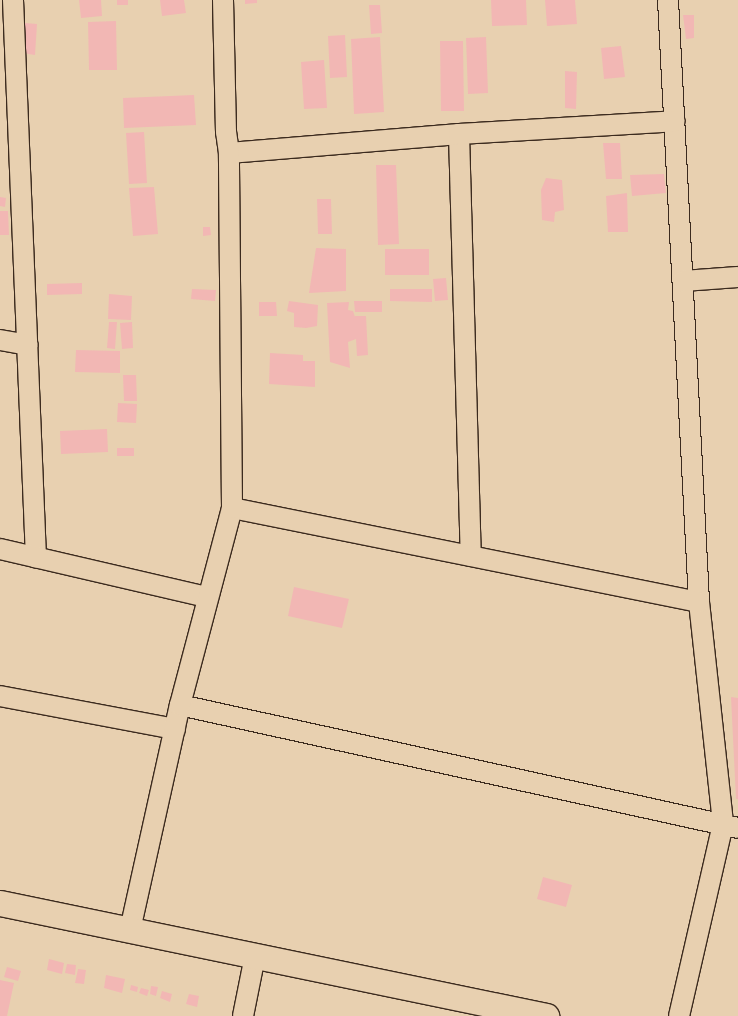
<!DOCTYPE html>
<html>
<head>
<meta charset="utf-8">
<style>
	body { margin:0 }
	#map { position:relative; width:738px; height:1016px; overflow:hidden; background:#e8d0b0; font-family:Kalam,sans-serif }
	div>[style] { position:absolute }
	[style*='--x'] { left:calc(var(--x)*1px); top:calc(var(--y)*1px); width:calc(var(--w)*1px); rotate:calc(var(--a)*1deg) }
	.building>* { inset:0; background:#f2b7b4 }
	.roads { filter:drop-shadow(1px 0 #3b2a1e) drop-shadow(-1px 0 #3b2a1e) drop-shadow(0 1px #3b2a1e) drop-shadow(0 -1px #3b2a1e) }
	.minor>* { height:20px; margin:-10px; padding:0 10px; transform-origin:10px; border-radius:10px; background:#e8d0b0 }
	.tertiary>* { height:25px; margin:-12.5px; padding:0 12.5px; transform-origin:12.5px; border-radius:12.5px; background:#e8d0b0 }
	span { translate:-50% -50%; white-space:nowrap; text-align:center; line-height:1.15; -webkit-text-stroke:5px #e8d0b0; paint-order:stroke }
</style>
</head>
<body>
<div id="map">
	<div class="building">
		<div style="clip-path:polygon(79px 0,101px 0,102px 16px,81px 18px)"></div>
		<div style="clip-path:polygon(117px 0,128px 0,128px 5px,117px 5px)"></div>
		<div style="clip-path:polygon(160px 0,184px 0,186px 13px,162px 16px)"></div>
		<div style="clip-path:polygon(245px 0,257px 0,257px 3px,245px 4px)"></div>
		<div style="clip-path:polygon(491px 0,526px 0,527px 25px,492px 26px)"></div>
		<div style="clip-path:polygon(545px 0,575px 0,577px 24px,547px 26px)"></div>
		<div style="clip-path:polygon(369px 5px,380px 5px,382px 33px,371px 34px)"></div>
		<div style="clip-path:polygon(683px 15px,694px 15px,694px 38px,686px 39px)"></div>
		<div style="clip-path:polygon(116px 21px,117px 70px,89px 70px,88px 22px)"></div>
		<div style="clip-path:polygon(25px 23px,37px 24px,35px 55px,22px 53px)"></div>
		<div style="clip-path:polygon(345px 35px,347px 77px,330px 78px,328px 36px)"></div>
		<div style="clip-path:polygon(380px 37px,384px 112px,354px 114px,351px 39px)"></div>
		<div style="clip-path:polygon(486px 37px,488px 93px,468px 94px,466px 38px)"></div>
		<div style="clip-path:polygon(440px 41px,463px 41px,464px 111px,441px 111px)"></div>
		<div style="clip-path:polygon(621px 46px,625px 77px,604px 79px,601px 48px)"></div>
		<div style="clip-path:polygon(324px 60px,327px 108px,304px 109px,301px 62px)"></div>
		<div style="clip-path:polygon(565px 71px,577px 72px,576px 109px,565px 108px)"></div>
		<div style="clip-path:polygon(194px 95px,196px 125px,124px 128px,123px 98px)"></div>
		<div style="clip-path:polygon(144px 132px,147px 183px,129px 184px,126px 133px)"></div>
		<div style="clip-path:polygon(603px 143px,620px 143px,622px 179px,606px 179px)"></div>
		<div style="clip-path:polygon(376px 165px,396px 165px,399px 244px,378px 245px)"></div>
		<div style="clip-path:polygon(664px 174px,666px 193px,632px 196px,630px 175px)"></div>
		<div style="clip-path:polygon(546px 178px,562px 180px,564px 210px,555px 212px,554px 222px,542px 220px,541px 190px)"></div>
		<div style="clip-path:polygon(154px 187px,158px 234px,133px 236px,129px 188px)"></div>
		<div style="clip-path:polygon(627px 193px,628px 232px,608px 232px,606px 196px)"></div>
		<div style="clip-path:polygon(0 197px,6px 198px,5px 207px,0 206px)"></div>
		<div style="clip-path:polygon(317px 199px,331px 199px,332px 234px,318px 234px)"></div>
		<div style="clip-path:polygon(0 211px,8px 211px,9px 235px,0 235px)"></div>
		<div style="clip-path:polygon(203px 227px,210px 227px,211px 235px,203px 236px)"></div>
		<div style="clip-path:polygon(316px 248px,346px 249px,346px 291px,309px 293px)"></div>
		<div style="clip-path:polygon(385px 249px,429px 249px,429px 275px,385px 275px)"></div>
		<div style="clip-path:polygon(446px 278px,448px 300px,435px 301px,433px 279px)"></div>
		<div style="clip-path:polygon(82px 283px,82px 294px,47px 295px,47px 284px)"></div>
		<div style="clip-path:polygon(192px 289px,216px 290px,215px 301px,191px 299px)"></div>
		<div style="clip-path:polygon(390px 289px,432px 289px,432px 302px,390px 301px)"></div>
		<div style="clip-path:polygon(109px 294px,132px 296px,131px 320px,108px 319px)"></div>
		<div style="clip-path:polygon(289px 301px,318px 305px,317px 326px,306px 328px,294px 327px,294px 313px,287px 311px)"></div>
		<div style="clip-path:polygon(354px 301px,382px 301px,382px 312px,355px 312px)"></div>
		<div style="clip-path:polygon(259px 302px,276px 302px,277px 316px,259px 316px)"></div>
		<div style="clip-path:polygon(349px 302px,348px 310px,353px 311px,355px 317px,355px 336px,355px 316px,366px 316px,368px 355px,357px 356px,356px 339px,348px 342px,350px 368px,330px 362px,327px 303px)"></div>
		<div style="clip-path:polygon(109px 322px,117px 322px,115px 349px,107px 348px)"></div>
		<div style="clip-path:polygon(132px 322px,133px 348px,122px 349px,120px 323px)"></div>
		<div style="clip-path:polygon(76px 350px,120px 351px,120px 373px,75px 372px)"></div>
		<div style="clip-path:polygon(270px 353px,303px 355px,303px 361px,315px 361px,315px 387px,269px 384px)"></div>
		<div style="clip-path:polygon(123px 375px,136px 375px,137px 401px,124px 401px)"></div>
		<div style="clip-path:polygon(118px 403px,137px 404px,136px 423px,117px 422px)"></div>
		<div style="clip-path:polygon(107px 429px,108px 452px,61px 454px,60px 431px)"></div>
		<div style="clip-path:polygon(117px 448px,134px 448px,134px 456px,117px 456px)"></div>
		<div style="clip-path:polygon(294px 587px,349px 599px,342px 628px,288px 616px)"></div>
		<div style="clip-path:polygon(731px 697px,738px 698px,738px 799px,736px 799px)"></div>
		<div style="clip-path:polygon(543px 877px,572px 885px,566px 907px,537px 899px)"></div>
		<div style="clip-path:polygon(49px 959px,64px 963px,62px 974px,47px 970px)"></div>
		<div style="clip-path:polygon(67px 964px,76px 965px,75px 975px,65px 973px)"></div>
		<div style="clip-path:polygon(7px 967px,21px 971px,18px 981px,4px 977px)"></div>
		<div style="clip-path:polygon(78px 969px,86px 970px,84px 984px,75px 983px)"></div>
		<div style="clip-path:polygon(106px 975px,125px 979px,122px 993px,104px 988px)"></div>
		<div style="clip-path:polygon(0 980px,14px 983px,7px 1016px,0 1016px)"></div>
		<div style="clip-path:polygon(131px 985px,138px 987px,137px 992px,130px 990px)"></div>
		<div style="clip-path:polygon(151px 986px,158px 987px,156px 996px,150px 994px)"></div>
		<div style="clip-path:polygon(141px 988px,149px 990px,147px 996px,139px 993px)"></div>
		<div style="clip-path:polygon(162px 991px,172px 994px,170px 1002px,160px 998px)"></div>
		<div style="clip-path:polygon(189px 994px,199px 996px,197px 1007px,186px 1004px)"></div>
	</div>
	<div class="roads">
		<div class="minor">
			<div style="--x:13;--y:0;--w:558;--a:87.64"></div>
			<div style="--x:668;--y:0;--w:603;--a:87.05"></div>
			<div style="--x:699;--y:602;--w:223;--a:83.8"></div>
			<div style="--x:723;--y:824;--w:197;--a:102.9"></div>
			<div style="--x:459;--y:134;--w:422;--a:88.4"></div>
			<div style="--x:229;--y:153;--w:231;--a:-4.7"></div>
			<div style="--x:459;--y:134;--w:216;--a:-3.4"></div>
			<div style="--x:683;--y:281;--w:55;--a:-4.2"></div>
			<div style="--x:0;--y:340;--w:28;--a:10"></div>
			<div style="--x:232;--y:508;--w:476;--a:11.4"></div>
			<div style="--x:0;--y:549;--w:212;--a:13.1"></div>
			<div style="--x:0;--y:696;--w:178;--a:10.7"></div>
			<div style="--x:180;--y:705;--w:571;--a:12.43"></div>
			<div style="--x:130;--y:930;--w:230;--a:-77.5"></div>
			<div style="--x:180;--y:705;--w:204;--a:-75.2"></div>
			<div style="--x:232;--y:508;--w:355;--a:-90.5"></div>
			<div style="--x:229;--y:153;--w:21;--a:-98"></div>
			<div style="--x:226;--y:132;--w:132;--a:-91.3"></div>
			<div style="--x:243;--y:1016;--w:61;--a:-78.7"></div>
		</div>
		<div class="tertiary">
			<div style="--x:0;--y:903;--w:558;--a:11.69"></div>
		</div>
	</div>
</div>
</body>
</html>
